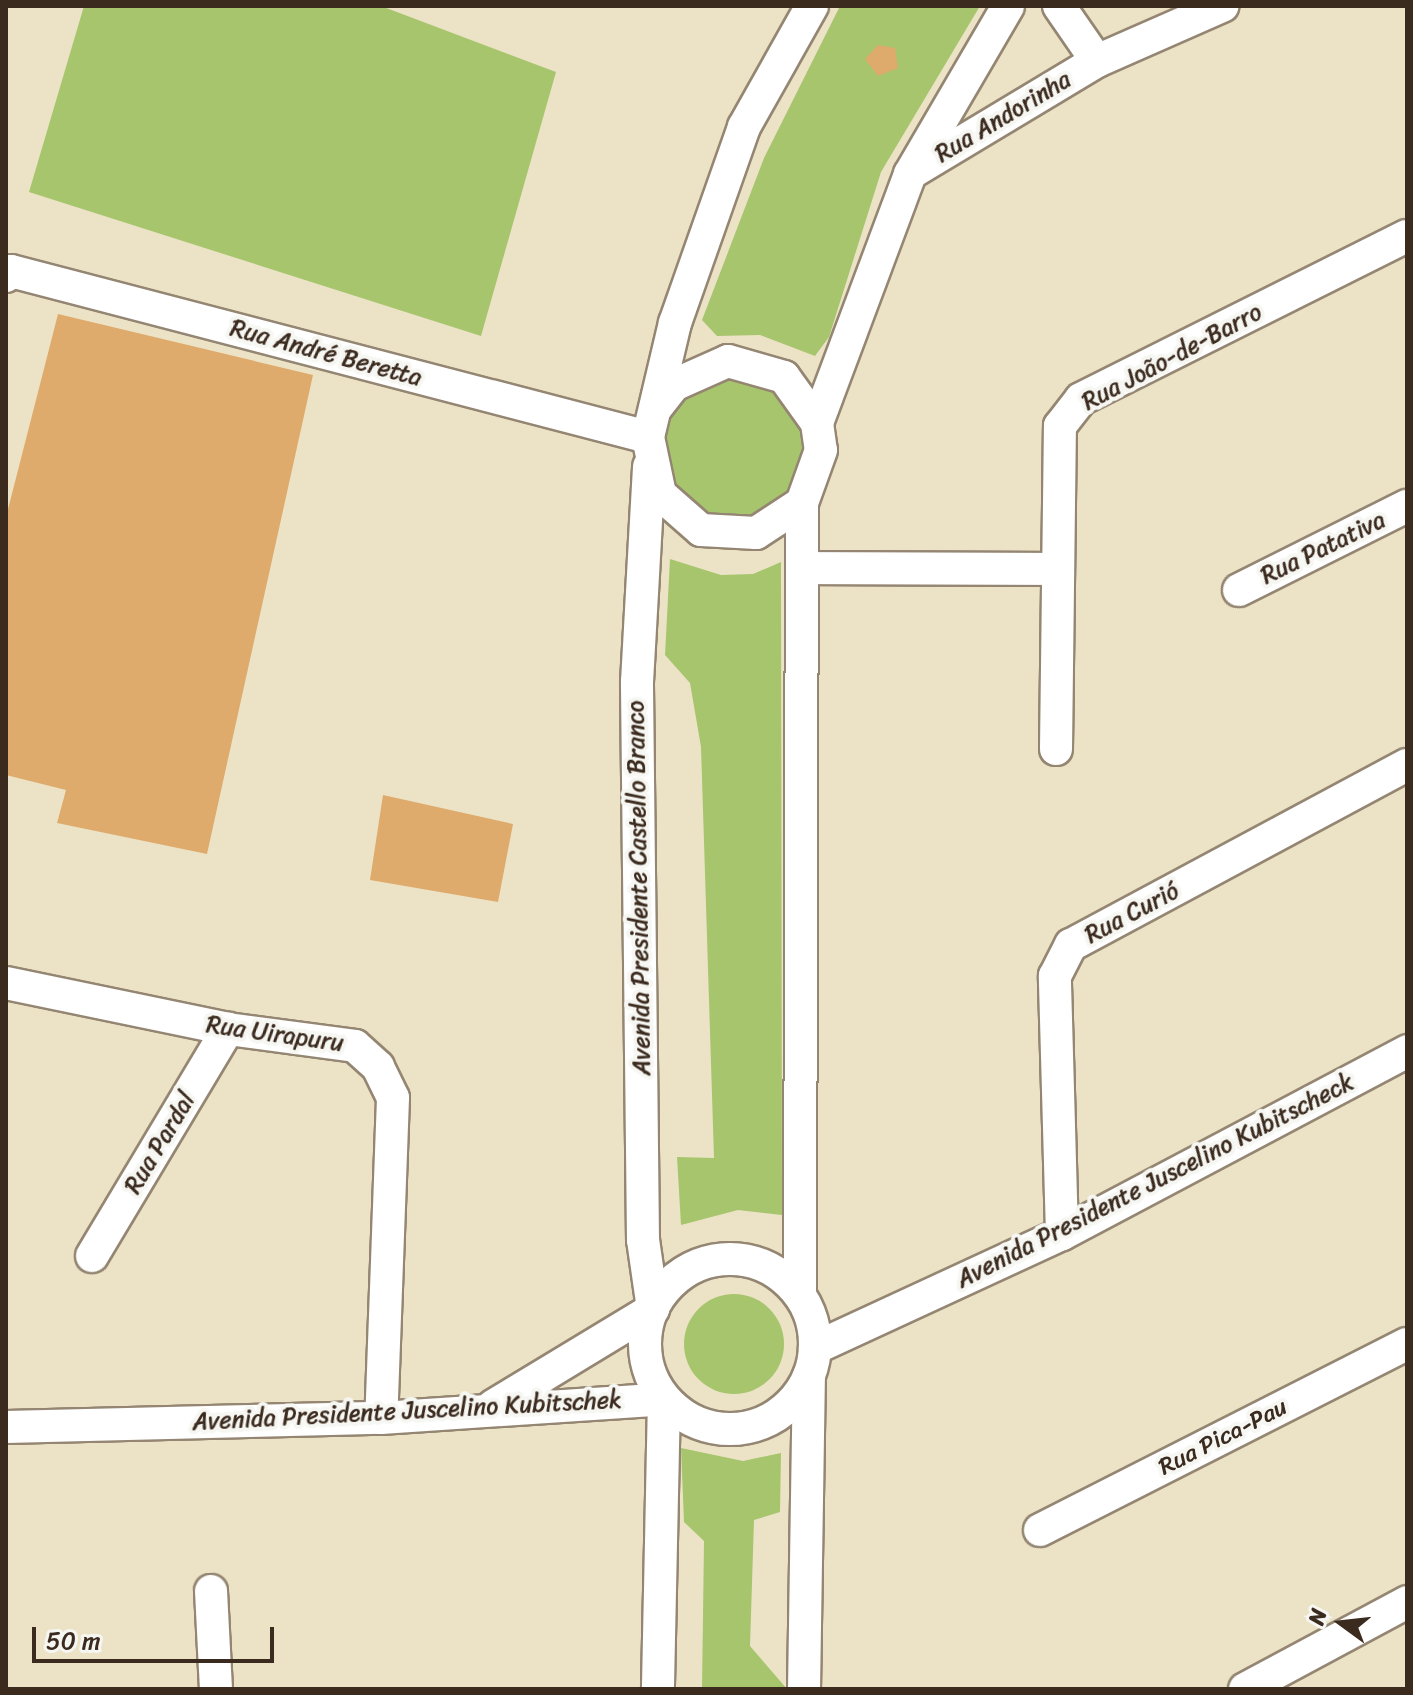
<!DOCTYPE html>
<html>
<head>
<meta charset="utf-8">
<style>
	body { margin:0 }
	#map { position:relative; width:1413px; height:1695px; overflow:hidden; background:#ece3c6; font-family:Sriracha,sans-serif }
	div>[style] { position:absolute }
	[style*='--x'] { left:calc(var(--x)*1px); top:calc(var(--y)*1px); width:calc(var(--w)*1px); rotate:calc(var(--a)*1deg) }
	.green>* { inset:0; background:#a6c56d }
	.round { border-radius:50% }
	.building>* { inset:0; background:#deab6c }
	.roads { filter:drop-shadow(2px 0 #948672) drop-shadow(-2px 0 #948672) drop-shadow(0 2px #948672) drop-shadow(0 -2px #948672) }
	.street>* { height:32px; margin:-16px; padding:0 16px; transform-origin:16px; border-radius:16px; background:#fff }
	.street>.ring { margin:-16px; padding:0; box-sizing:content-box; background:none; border:32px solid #fff; border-radius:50% }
	span { translate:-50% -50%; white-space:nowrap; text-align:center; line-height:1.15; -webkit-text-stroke:8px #f6f6f2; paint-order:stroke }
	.street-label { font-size:24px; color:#3b2a1e }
	.frame { position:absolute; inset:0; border:8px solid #3b2a1e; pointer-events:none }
	.north { position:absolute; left:1301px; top:1583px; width:80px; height:80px; -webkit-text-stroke:6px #f6f6f2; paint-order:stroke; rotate:285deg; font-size:22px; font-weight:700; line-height:32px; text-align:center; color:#3b2a1e }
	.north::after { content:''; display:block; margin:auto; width:28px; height:36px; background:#3b2a1e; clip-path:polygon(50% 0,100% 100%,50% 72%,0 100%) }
	.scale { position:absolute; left:32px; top:1627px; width:242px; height:36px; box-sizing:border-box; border:4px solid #3b2a1e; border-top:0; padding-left:10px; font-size:24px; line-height:28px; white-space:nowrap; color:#3b2a1e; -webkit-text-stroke:6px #f6f6f2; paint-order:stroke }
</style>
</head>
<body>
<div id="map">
	<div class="green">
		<div style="clip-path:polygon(84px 6px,381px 6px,556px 72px,481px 336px,29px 192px)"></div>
		<div style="clip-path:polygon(840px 6px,980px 6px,881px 172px,829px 337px,815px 356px,760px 335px,717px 336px,702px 320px,764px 158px)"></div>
		<div class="round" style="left:663px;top:378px;width:142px;height:142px"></div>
		<div style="clip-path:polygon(670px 559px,721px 575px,753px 574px,781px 562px,782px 1215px,738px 1210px,681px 1225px,677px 1157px,714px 1158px,701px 747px,690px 683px,665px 655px)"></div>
		<div class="round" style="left:684px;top:1294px;width:100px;height:100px"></div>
		<div style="clip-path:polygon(681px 1448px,743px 1461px,781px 1453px,780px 1512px,754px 1520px,750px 1646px,787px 1689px,702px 1689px,704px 1541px,684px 1522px)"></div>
	</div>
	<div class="building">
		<div style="clip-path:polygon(878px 45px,895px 48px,898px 68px,878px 76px,865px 59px)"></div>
		<div style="clip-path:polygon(58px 314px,313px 375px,207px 854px,57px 823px,66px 790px,6px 775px,6px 517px)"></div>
		<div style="clip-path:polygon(383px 795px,513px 824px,498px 902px,370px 880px)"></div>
	</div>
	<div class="roads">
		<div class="street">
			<div style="--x:1059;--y:6;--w:67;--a:55.4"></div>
			<div style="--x:1097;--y:61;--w:137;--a:-23.7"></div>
			<div style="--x:914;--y:171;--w:214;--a:-31"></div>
			<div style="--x:6;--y:276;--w:7;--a:-45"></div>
			<div style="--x:11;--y:271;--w:658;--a:14.61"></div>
			<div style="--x:656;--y:408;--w:29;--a:-52"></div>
			<div style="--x:674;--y:385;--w:59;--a:-24"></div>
			<div style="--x:728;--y:361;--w:58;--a:15.9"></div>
			<div style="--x:784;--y:377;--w:57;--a:54.3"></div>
			<div style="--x:817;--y:423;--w:27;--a:82"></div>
			<div style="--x:821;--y:450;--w:56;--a:109.7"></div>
			<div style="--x:802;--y:503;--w:55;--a:146.9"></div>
			<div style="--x:756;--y:533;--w:55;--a:-176.9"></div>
			<div style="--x:701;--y:530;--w:55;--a:-138.7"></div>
			<div style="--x:660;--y:494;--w:58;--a:-101.9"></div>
			<div style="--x:648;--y:437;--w:117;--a:-76.7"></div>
			<div style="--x:675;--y:323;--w:208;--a:-70.6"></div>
			<div style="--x:744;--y:127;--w:139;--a:-60.7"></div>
			<div style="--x:817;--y:423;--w:266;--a:-69.5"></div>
			<div style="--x:910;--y:174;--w:194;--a:-59.7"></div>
			<div style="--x:802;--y:568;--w:251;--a:0.2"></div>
			<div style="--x:1239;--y:590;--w:188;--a:-26.6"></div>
			<div style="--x:1056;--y:749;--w:323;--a:-89.3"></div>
			<div style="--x:1060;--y:426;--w:34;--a:-52"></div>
			<div style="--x:1081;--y:399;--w:364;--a:-26.6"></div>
			<div style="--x:6;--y:983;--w:227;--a:11.7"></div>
			<div style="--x:228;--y:1029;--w:128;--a:7.6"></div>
			<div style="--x:355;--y:1046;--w:31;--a:42"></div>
			<div style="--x:378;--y:1067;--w:34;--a:64"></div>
			<div style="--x:393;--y:1098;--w:320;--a:92.1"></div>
			<div style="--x:1062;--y:1234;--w:258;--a:-91.6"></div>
			<div style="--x:1055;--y:976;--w:35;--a:-63"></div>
			<div style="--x:1071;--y:945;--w:381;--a:-28.2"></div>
			<div style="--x:92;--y:1256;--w:265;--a:-59.1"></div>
			<div class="ring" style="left:645px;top:1259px;width:138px;height:138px"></div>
			<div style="--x:800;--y:1294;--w:791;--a:-89.86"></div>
			<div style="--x:815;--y:1348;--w:272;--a:-24.8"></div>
			<div style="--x:1062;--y:1234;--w:391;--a:-27.9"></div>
			<div style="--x:493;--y:1406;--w:187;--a:-31.2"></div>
			<div style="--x:653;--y:1309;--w:70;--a:-98.2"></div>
			<div style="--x:643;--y:1240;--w:558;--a:-90.62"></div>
			<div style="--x:637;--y:682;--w:216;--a:-86.8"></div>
			<div style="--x:6;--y:1427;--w:375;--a:-1.4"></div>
			<div style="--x:381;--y:1418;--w:284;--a:-3.8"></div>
			<div style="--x:664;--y:1399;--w:290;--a:91.2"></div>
			<div style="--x:1040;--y:1530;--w:411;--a:-26.9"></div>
			<div style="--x:211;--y:1591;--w:98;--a:87.1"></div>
			<div style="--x:804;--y:1689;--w:313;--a:-89.1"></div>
			<div style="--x:1245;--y:1689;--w:184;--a:-28.2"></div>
		</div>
	</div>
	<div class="street-label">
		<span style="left:1003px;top:117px;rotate:-31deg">Rua Andorinha</span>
		<span style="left:326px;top:353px;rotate:15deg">Rua André Beretta</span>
		<span style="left:1172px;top:357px;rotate:-28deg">Rua João-de-Barro</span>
		<span style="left:1323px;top:548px;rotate:-26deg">Rua Patativa</span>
		<span style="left:639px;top:888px;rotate:-91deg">Avenida Presidente Castello Branco</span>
		<span style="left:1132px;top:913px;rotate:-28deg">Rua Curió</span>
		<span style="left:275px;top:1034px;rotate:8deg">Rua Uirapuru</span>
		<span style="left:160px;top:1143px;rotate:-59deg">Rua Pardal</span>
		<span style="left:1155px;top:1181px;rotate:-27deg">Avenida Presidente Juscelino Kubitscheck</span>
		<span style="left:407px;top:1411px;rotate:-3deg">Avenida Presidente Juscelino Kubitschek</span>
		<span style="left:1223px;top:1437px;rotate:-27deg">Rua Pica-Pau</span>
	</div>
	<div class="frame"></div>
	<div class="north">N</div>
	<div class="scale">50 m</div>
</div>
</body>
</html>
